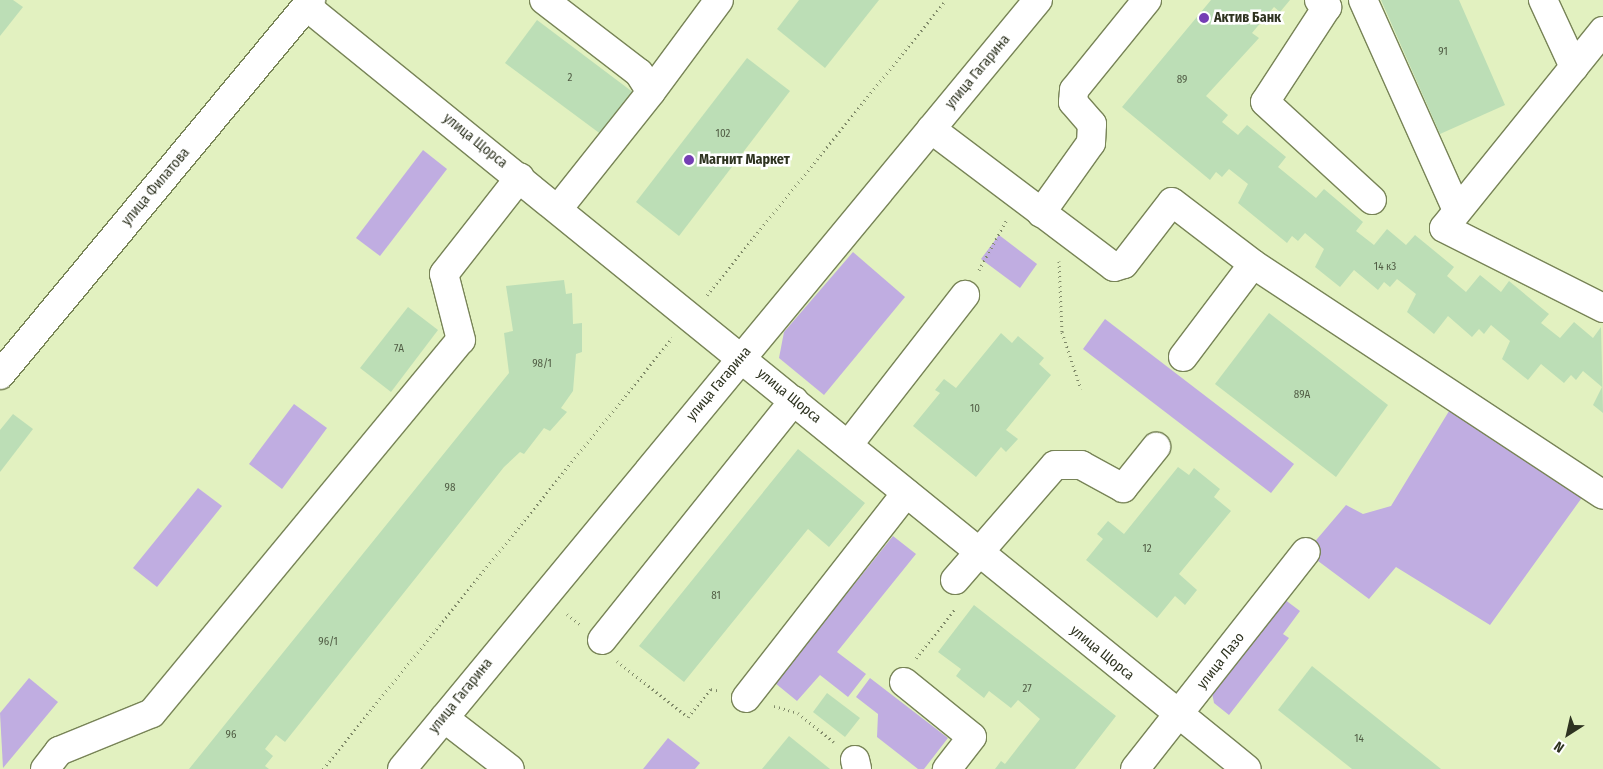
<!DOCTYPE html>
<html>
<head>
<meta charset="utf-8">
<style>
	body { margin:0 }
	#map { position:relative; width:1603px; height:769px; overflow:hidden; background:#e2f1c0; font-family:"Fira Sans Condensed",sans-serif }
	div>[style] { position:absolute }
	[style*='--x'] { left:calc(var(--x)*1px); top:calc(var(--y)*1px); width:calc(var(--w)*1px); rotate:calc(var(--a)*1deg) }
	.green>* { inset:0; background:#c0ade1 }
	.building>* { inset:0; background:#bcdeb6 }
	.path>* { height:3px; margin-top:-1.5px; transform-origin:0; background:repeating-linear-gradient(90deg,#808a69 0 1px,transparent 0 5px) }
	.roads { filter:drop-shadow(1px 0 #788457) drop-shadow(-1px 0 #788457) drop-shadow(0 1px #788457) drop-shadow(0 -1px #788457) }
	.minor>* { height:28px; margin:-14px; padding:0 14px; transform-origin:14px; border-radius:14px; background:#fff }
	.major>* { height:28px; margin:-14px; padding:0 14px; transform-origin:14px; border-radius:14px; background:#fff }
	.dots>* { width:14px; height:14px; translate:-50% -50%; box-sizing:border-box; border:2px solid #fff; border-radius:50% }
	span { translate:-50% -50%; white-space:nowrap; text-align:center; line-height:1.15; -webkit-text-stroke:5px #fff; paint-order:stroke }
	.number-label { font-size:11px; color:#525e46 }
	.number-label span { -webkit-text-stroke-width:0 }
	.poi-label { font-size:14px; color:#2e3320; font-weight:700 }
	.left { translate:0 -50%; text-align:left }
	.street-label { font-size:14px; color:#2e3320 }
	.north { position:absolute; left:1543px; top:709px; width:50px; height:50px; -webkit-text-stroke:4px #fff; paint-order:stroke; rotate:215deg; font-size:14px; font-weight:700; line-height:20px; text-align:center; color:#2e3320 }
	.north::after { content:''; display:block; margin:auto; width:18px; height:22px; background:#2e3320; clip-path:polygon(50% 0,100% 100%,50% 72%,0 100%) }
</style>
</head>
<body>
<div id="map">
	<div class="green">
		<div style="clip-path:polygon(423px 150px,447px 169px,380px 256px,356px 238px)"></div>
		<div style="clip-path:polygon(999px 235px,1037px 264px,1020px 288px,981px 259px)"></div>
		<div style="clip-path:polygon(853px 252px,905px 297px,824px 395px,779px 358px,784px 332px)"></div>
		<div style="clip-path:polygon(1105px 319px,1294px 464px,1271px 493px,1083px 349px)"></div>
		<div style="clip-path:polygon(1457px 398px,1586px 492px,1490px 625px,1396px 567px,1369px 599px,1306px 552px,1346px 505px,1363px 514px,1391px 506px)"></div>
		<div style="clip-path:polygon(294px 404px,327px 428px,282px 489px,249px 464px)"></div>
		<div style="clip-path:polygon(198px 488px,222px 506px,157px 587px,133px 568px)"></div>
		<div style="clip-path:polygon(893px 536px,916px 554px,837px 652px,866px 674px,848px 697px,820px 675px,797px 701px,775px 683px)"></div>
		<div style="clip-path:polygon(1280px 596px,1300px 611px,1283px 634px,1289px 638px,1229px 715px,1214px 703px,1211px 688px)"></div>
		<div style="clip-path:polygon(29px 678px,58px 702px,3px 768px,0 713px)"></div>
		<div style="clip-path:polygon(870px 678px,948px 738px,924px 769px,918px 769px,877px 737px,878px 714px,856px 697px)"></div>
		<div style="clip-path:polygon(668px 738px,700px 763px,695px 769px,643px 769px)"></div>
	</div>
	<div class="building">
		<div style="clip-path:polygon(0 0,13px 0,23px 7px,0 36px)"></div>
		<div style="clip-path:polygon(799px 0,879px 0,825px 68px,777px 29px)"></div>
		<div style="clip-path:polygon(1211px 0,1290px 0,1280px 12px,1274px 7px,1252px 33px,1259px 38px,1206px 96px,1228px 115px,1222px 122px,1238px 135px,1247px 125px,1286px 157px,1278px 167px,1316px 198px,1324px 189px,1363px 222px,1356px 231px,1374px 245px,1387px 229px,1406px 245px,1415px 235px,1454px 267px,1447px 276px,1466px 292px,1480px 275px,1501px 292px,1509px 281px,1549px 314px,1541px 323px,1560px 338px,1574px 322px,1593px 338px,1601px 327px,1603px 413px,1593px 405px,1602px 387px,1583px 371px,1576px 380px,1571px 375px,1564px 383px,1541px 364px,1528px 380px,1502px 359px,1510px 341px,1491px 325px,1484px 334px,1479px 329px,1472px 337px,1448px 316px,1434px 334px,1407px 312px,1416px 294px,1397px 279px,1390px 287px,1384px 282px,1378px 290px,1354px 270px,1340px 287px,1315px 267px,1324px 249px,1305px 233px,1298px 241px,1292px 236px,1287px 243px,1238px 203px,1248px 184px,1229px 169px,1222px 177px,1216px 172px,1210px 180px,1122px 107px)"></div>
		<div style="clip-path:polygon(1381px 0,1459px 0,1505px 105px,1440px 134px)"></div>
		<div style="clip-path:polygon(537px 20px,634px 93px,602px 135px,505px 63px)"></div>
		<div style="clip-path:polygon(747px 58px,790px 91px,679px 236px,636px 202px)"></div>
		<div style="clip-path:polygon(564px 280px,566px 294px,572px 293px,573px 324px,582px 323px,582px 352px,576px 354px,573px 391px,561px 408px,567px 412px,550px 431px,544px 428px,524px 454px,520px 452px,504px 467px,285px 742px,276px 735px,265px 749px,273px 756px,265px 766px,269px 769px,189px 769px,509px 373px,504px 333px,513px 331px,506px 286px)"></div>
		<div style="clip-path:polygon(408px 307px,438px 330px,391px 392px,360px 368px)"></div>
		<div style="clip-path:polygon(1269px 313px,1388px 405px,1336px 477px,1215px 384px)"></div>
		<div style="clip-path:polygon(1001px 333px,1012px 343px,1018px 336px,1044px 358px,1039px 364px,1051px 375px,1006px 430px,1018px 439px,1006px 452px,1001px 447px,976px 477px,913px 426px,940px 393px,935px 390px,944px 379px,956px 388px)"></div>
		<div style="clip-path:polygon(13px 414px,33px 429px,0 472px,0 430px)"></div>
		<div style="clip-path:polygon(798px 449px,865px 503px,829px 547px,808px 529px,684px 682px,639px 646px)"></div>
		<div style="clip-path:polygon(1178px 467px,1189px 475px,1194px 468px,1220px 489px,1214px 497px,1231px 511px,1179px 574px,1197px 590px,1185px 605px,1175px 596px,1157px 618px,1086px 560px,1103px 539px,1097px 534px,1108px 521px,1124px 534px)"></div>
		<div style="clip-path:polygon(974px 605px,1116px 716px,1075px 769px,995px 769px,1001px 761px,1005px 764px,1040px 719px,1018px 700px,1011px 708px,989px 691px,984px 698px,956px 676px,961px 669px,938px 652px)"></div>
		<div style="clip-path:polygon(1312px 666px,1441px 769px,1352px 769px,1278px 710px)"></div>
		<div style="clip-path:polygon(827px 693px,860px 718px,845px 737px,813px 712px)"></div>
		<div style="clip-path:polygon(789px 736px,830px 769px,762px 769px)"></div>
	</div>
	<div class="path">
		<div style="--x:1059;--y:261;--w:71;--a:87.6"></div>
		<div style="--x:1062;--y:332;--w:60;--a:71.6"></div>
		<div style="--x:979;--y:270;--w:58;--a:-61.2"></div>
		<div style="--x:707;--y:295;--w:380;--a:-51"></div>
		<div style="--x:567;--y:614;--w:16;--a:38"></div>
		<div style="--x:916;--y:658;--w:64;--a:-51.3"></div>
		<div style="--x:617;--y:661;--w:90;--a:38.3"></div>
		<div style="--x:688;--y:717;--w:36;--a:-51"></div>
		<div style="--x:711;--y:689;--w:9;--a:13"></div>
		<div style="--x:774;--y:706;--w:25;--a:16"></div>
		<div style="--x:798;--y:713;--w:46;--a:38.9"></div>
		<div style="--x:323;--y:769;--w:555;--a:-51"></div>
	</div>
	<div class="roads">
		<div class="minor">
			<div style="--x:544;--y:0;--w:120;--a:37.5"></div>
			<div style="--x:639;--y:73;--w:22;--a:58"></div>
			<div style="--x:651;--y:92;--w:149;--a:128.5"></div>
			<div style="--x:1319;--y:0;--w:11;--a:41"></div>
			<div style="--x:1327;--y:7;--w:113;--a:123.1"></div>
			<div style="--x:1265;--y:102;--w:145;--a:42.5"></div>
			<div style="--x:1363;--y:0;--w:230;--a:65.9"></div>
			<div style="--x:1543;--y:0;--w:74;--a:65.2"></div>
			<div style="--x:306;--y:6;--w:1211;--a:39.04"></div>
			<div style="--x:1603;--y:31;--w:253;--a:128.9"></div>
			<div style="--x:1444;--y:228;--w:178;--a:26.7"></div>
			<div style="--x:651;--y:92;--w:114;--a:-53.5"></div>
			<div style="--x:931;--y:129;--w:229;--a:37"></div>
			<div style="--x:1114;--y:267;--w:10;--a:-17"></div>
			<div style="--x:1124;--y:264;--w:78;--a:-52.3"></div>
			<div style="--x:1172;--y:202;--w:102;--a:37.4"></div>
			<div style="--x:1253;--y:264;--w:419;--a:33.4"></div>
			<div style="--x:1041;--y:213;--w:86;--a:-54.5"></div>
			<div style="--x:1091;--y:143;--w:19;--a:-87"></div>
			<div style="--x:1092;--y:124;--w:29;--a:-131"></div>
			<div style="--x:1073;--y:102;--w:12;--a:-85"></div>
			<div style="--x:1074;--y:90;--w:116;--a:-51"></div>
			<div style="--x:1183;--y:357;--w:116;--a:-53"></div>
			<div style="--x:0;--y:375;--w:487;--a:-50.3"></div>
			<div style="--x:849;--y:444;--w:189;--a:-52.1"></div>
			<div style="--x:955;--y:580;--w:152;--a:-49"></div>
			<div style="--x:1055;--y:465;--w:26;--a:0"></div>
			<div style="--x:1081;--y:465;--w:48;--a:28.7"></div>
			<div style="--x:1123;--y:488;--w:53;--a:-51.2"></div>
			<div style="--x:602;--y:640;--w:307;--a:-51.3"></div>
			<div style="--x:904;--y:682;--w:87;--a:39"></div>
			<div style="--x:972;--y:737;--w:41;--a:128"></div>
			<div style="--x:746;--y:698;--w:260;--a:-52"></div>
			<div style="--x:444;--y:718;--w:83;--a:37.7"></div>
			<div style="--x:855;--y:760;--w:9;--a:77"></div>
			<div style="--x:45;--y:769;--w:23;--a:-52"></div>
			<div style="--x:59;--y:751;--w:100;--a:-22.2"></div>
			<div style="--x:152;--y:713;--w:484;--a:-50.4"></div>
			<div style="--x:461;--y:340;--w:68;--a:-104.4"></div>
			<div style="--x:444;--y:274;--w:123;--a:-51.9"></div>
			<div style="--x:1135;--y:769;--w:276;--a:-51.8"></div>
		</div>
		<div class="major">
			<div style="--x:402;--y:769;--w:998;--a:-50.41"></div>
		</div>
	</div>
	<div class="dots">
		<div style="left:1204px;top:18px;background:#743eb4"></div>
		<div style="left:689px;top:160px;background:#743eb4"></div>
	</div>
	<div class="number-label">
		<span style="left:1443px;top:52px">91</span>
		<span style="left:570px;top:78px">2</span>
		<span style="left:1182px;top:80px">89</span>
		<span style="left:723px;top:134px">102</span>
		<span style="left:1385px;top:267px">14 к3</span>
		<span style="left:399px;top:349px">7А</span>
		<span style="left:542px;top:364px">98/1</span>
		<span style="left:1302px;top:395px">89А</span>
		<span style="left:975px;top:409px">10</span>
		<span style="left:450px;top:488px">98</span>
		<span style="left:1147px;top:549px">12</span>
		<span style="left:716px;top:596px">81</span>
		<span style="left:328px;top:642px">96/1</span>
		<span style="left:1027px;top:689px">27</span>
		<span style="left:231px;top:735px">96</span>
		<span style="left:1359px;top:739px">14</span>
	</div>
	<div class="poi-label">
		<span class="left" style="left:1214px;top:18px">Актив Банк</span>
		<span class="left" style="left:699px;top:160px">Магнит Маркет</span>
	</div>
	<div class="street-label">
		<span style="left:978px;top:72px;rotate:-50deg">улица Гагарина</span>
		<span style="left:475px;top:141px;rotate:39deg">улица Щорса</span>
		<span style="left:156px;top:187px;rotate:-50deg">улица Филатова</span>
		<span style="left:719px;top:384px;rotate:-50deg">улица Гагарина</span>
		<span style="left:789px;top:396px;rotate:39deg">улица Щорса</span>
		<span style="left:1102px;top:653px;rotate:39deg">улица Щорса</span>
		<span style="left:1221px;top:661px;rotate:-52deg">улица Лазо</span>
		<span style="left:461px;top:696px;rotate:-51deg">улица Гагарина</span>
	</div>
	<div class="north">N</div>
</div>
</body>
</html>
